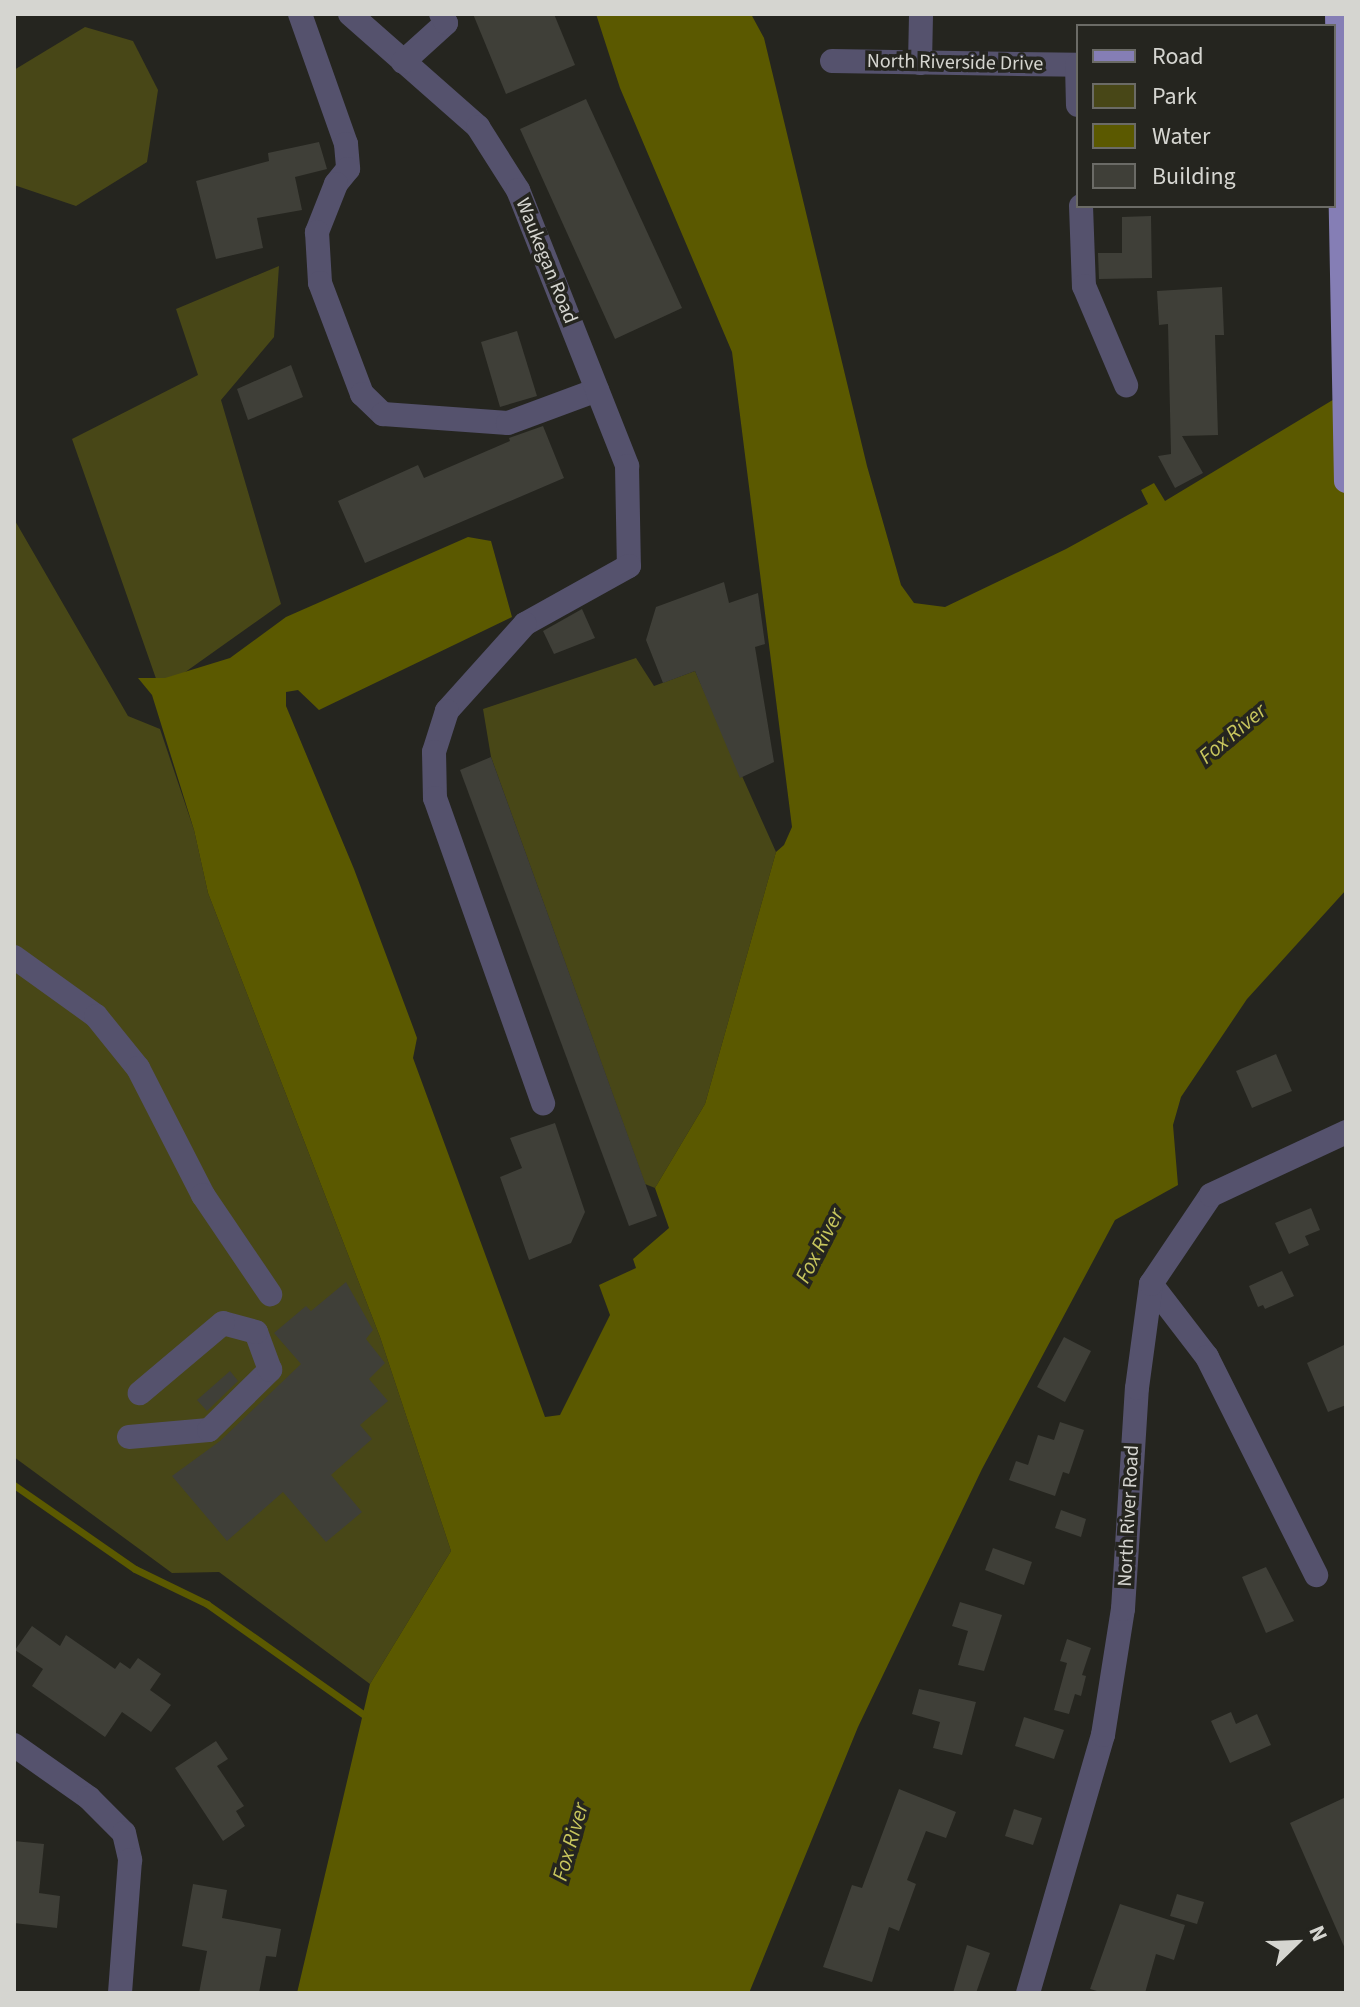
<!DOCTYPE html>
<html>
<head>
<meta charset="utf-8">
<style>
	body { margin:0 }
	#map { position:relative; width:1360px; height:2007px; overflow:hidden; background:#25251f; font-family:"Source Sans 3",sans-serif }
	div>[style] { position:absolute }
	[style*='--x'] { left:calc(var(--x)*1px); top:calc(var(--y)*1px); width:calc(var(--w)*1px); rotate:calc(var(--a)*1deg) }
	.green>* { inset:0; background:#484717 }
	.water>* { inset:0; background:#5b5900 }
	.stream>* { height:7px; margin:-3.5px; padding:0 3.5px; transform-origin:3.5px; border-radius:3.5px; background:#5b5900 }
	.building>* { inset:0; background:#3f3f38 }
	.minor>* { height:24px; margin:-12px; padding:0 12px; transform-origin:12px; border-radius:12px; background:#55526d }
	.major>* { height:24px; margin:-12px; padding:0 12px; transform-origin:12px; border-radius:12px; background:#857eb5 }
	span { translate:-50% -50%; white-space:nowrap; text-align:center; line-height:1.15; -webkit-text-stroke:7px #25251f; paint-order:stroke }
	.street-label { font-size:20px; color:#d5d5d0 }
	.water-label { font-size:22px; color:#c8c65d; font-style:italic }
	.frame { position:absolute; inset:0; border:16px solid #d5d5d0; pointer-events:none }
	.legend { position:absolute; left:1076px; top:24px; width:260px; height:184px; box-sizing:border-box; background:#25251f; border:2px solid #6b6b66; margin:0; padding:10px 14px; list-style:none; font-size:24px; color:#d5d5d0 }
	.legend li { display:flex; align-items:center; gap:16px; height:40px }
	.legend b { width:40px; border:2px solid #6b6b66 }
	.north { position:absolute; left:1256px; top:1903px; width:80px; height:80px; -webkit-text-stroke:6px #25251f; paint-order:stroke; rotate:67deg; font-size:22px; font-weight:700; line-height:32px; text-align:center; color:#d5d5d0 }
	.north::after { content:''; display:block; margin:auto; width:28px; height:36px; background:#d5d5d0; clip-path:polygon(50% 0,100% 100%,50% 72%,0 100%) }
</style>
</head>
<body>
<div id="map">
	<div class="green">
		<div style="clip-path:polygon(85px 27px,133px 41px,158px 90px,147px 162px,76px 206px,14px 185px,14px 70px)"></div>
		<div style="clip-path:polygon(279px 266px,274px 337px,221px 400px,281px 604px,160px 690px,72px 439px,198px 375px,176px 309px)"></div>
		<div style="clip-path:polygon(14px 519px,128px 716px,160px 729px,194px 830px,208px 893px,380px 1337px,451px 1551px,370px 1684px,219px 1572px,172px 1573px,14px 1457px)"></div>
		<div style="clip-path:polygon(636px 658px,654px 686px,695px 671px,776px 852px,705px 1104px,655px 1188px,645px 1184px,491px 757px,483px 709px)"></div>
	</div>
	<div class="water">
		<div style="clip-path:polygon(596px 14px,751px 14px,764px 38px,867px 466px,901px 585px,914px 603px,945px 607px,1066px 549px,1148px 504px,1141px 490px,1154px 483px,1165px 501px,1346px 392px,1346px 890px,1247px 999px,1181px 1097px,1173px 1125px,1178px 1185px,1115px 1220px,982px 1469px,858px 1727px,749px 1993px,297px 1993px,370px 1684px,451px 1551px,380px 1337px,208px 893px,194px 830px,152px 695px,138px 678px,165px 678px,230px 658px,286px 617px,468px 537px,491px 541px,512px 617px,319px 710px,298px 690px,286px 692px,286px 706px,354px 869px,413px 1027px,417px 1038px,413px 1058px,545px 1417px,560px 1415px,610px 1315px,599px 1285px,636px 1268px,633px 1259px,669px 1228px,655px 1188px,705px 1104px,776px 852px,784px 845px,792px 827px,732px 352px,620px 88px)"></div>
	</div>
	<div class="stream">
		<div style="--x:14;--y:1485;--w:147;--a:34.8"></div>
		<div style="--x:135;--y:1569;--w:80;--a:25.9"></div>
		<div style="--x:207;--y:1604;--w:191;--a:35.2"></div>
	</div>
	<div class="building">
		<div style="clip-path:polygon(473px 14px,554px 14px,575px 65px,506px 94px)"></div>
		<div style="clip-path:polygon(586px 99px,682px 308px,615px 339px,520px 129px)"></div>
		<div style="clip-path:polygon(319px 142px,327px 169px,295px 177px,302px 210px,257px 218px,263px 248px,216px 259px,196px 181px,269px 161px,268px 153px)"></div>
		<div style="clip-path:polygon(1151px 216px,1152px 278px,1099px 279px,1098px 253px,1122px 253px,1122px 217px)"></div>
		<div style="clip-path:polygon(1222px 287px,1224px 335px,1215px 335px,1218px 435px,1182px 436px,1203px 473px,1175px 488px,1158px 456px,1171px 454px,1168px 324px,1159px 325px,1157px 291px)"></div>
		<div style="clip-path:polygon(517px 331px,537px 396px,500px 407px,481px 342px)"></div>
		<div style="clip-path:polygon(291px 365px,303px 397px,248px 420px,237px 389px)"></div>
		<div style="clip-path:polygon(543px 426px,564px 478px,365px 563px,338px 501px,418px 465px,424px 478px,510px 441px,509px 438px)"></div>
		<div style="clip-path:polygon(724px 582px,729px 603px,758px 593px,765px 644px,755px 647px,774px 762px,740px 778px,695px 671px,663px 683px,646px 640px,656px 607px)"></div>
		<div style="clip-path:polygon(582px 609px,595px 638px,554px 654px,543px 631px)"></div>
		<div style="clip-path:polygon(491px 757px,657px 1216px,629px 1226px,460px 770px)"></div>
		<div style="clip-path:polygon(1276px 1054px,1292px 1091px,1252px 1108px,1236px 1071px)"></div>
		<div style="clip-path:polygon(555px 1123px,585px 1212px,571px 1243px,529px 1260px,500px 1177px,522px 1168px,510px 1138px)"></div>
		<div style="clip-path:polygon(1311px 1208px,1320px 1230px,1305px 1236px,1309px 1245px,1289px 1254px,1275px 1223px)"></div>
		<div style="clip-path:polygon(1282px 1271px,1294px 1296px,1265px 1309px,1263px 1305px,1258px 1307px,1249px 1286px)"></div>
		<div style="clip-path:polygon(346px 1282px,373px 1330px,366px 1339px,385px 1363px,369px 1379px,388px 1401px,360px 1425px,372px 1439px,331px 1475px,362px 1512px,326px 1542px,283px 1492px,227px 1541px,172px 1476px,220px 1441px,301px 1364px,274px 1333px,306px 1306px,311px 1311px)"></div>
		<div style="clip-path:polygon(1064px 1337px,1091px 1351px,1065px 1402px,1037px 1387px)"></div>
		<div style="clip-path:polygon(1346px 1344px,1346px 1405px,1328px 1412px,1307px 1363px)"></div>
		<div style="clip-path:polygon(230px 1371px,238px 1381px,207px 1411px,197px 1400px)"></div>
		<div style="clip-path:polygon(1060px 1422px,1084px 1430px,1069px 1474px,1063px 1472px,1055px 1496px,1009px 1480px,1016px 1461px,1028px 1465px,1038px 1435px,1054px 1440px)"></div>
		<div style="clip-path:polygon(1061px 1510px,1086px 1519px,1081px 1537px,1055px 1528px)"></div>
		<div style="clip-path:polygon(993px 1548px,1032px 1562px,1024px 1585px,985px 1570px)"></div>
		<div style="clip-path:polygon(1266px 1567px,1294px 1621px,1266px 1633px,1242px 1577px)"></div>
		<div style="clip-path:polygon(960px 1602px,1002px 1615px,984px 1671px,958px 1665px,968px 1631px,952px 1626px)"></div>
		<div style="clip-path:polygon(32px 1626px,60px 1646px,66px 1635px,115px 1669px,120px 1662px,130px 1669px,138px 1658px,161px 1674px,150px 1690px,171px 1705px,151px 1732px,122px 1712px,105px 1737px,32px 1686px,43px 1669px,15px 1650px)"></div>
		<div style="clip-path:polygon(1067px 1639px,1091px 1648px,1082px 1675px,1086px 1676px,1081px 1696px,1075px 1694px,1069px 1714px,1054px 1710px,1067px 1663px,1060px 1661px)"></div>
		<div style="clip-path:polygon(919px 1689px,976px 1702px,962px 1755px,933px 1748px,940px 1722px,912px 1714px)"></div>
		<div style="clip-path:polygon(1231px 1712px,1236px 1724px,1257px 1714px,1271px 1745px,1230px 1763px,1211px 1721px)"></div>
		<div style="clip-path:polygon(1024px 1717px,1064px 1730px,1054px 1759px,1015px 1746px)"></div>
		<div style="clip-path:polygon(216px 1741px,228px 1759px,217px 1766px,244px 1806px,236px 1811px,245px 1826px,223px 1841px,175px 1768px)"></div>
		<div style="clip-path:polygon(899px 1789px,956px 1812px,946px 1838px,926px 1831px,907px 1880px,916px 1884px,899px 1931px,889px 1927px,872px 1982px,823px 1967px,852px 1885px,862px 1888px)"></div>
		<div style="clip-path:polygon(1346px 1797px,1346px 1951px,1290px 1823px)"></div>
		<div style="clip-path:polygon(1014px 1809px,1042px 1818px,1033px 1845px,1005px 1836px)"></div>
		<div style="clip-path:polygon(14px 1841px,44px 1844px,39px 1893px,60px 1896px,57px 1928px,14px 1923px)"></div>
		<div style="clip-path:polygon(193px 1884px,227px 1890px,222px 1918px,281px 1929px,276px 1957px,266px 1956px,259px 1993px,199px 1993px,207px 1951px,182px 1946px)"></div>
		<div style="clip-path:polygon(1177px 1894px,1204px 1902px,1197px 1924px,1170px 1916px)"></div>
		<div style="clip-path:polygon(1120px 1904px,1185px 1925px,1174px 1960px,1156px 1954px,1145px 1993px,1104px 1993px,1090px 1989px)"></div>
		<div style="clip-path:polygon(967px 1945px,990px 1953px,976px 1993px,953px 1993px)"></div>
	</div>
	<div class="minor">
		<div style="--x:300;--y:14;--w:138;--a:70.5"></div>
		<div style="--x:346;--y:144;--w:25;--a:85"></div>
		<div style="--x:348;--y:169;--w:19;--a:129"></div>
		<div style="--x:336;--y:184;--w:52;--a:111.6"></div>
		<div style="--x:317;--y:232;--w:51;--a:86.6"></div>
		<div style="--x:320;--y:283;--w:119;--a:69.3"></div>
		<div style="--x:362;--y:394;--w:29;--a:44"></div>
		<div style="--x:383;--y:414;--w:125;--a:4.1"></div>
		<div style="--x:508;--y:423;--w:95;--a:-20.3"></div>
		<div style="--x:350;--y:14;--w:171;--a:41.4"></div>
		<div style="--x:478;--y:127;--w:75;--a:57.6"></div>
		<div style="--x:518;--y:190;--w:297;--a:68.4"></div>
		<div style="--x:627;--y:466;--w:100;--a:88.9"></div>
		<div style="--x:629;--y:566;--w:119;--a:150.9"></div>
		<div style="--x:525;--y:624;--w:117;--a:131.9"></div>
		<div style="--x:447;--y:711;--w:43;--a:107.6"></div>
		<div style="--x:434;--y:752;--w:46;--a:88.8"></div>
		<div style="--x:435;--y:798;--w:324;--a:70.5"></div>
		<div style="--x:832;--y:61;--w:246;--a:0.9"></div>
		<div style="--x:403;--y:62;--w:58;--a:-42.2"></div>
		<div style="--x:446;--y:23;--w:10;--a:-119"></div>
		<div style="--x:920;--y:63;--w:49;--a:-88.8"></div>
		<div style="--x:1077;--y:65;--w:40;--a:88.6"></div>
		<div style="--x:1081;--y:206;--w:80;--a:87.9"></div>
		<div style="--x:1084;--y:286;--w:108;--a:67"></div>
		<div style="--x:14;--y:957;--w:101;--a:35.7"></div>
		<div style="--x:96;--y:1016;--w:67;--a:51.1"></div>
		<div style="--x:138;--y:1068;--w:143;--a:62.9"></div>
		<div style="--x:203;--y:1195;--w:120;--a:55.9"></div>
		<div style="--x:1151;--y:1284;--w:92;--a:52.5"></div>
		<div style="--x:1207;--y:1357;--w:244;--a:63.4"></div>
		<div style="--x:129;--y:1437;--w:80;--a:-5"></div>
		<div style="--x:209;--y:1430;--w:86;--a:-44.5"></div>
		<div style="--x:270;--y:1370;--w:40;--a:-110.2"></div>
		<div style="--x:256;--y:1332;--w:34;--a:-165"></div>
		<div style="--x:223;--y:1323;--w:109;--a:139.9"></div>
		<div style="--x:14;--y:1745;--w:92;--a:35.2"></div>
		<div style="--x:89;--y:1798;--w:49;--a:45"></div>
		<div style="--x:124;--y:1833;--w:28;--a:77"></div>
		<div style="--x:130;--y:1860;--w:133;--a:94.3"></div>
		<div style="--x:1028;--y:1993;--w:269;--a:-73.8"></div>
		<div style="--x:1103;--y:1735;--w:128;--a:-81"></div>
		<div style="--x:1123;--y:1609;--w:221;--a:-86.4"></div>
		<div style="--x:1137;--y:1388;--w:105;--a:-82.3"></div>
		<div style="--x:1151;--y:1284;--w:107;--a:-56"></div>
		<div style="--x:1211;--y:1195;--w:149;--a:-25"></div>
	</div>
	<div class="major">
		<div style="--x:1337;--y:14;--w:467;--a:88.9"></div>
	</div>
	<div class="street-label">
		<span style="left:955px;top:63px;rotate:1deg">North Riverside Drive</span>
		<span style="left:546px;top:261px;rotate:68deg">Waukegan Road</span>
		<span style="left:1129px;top:1516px;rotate:-87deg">North River Road</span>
	</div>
	<div class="water-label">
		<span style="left:1233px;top:734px;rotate:-40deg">Fox River</span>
		<span style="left:820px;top:1246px;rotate:-63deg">Fox River</span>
		<span style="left:571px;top:1842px;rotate:-74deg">Fox River</span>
	</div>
	<div class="frame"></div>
	<ul class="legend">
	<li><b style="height:10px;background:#857eb5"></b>Road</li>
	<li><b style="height:22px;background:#484717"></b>Park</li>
	<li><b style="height:22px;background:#5b5900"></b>Water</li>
	<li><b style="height:22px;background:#3f3f38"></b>Building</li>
	</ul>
	<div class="north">N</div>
</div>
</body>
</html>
